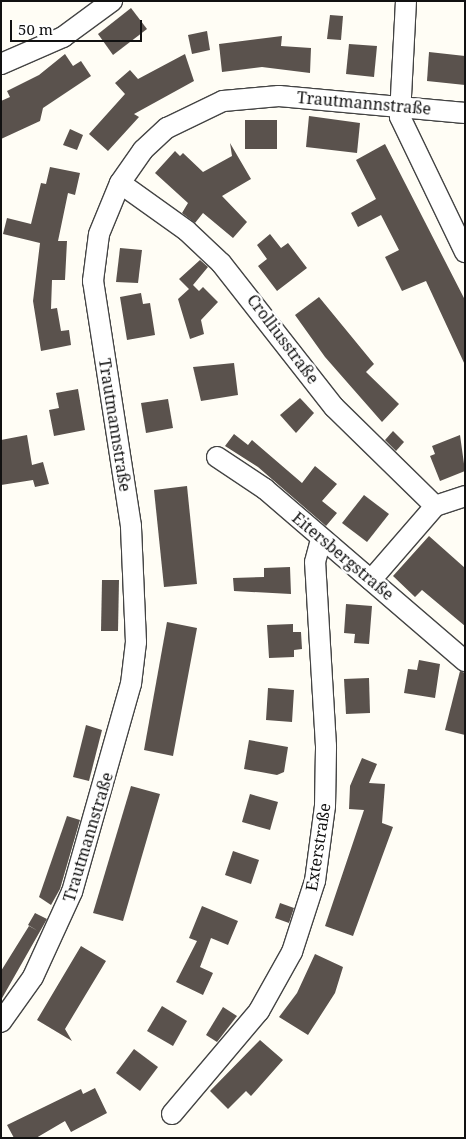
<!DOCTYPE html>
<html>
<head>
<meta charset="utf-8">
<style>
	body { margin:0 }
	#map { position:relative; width:466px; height:1139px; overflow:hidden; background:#fffdf5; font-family:"Noto Serif",serif }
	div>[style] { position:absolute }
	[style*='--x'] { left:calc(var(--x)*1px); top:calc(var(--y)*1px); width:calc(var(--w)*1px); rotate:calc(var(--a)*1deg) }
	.building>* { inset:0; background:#5a524d }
	.roads { filter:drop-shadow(1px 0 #444) drop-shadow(-1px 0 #444) drop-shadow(0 1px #444) drop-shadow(0 -1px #444) }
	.minor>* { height:20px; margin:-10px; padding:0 10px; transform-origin:10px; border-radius:10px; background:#fff }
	span { translate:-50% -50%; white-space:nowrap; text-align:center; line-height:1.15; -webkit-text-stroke:5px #fff; paint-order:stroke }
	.street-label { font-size:16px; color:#111 }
	.frame { position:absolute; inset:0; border:2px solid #111; pointer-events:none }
	.scale { position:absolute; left:10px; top:20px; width:132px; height:22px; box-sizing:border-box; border:2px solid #111; border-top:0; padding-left:6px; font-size:15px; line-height:18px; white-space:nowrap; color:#111; -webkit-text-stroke:4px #fff; paint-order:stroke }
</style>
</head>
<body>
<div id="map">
	<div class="building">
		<div style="clip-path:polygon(131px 8px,147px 29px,113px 55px,98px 34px)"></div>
		<div style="clip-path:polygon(330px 15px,343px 16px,341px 40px,327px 39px)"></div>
		<div style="clip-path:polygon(207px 31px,210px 50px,192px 54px,188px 35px)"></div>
		<div style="clip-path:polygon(282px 36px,281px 46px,311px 48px,310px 73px,262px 67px,222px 72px,219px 44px)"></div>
		<div style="clip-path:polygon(349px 44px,377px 46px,374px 77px,346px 74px)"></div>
		<div style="clip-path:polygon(429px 52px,465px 56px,465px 85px,427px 81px)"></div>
		<div style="clip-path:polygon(65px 54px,73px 66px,81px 61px,91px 76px,43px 108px,40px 121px,1px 139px,1px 101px,10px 97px,7px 91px,39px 75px)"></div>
		<div style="clip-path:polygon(185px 54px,194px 81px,134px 114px,139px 117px,108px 151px,89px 134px,125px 94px,115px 83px,130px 70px,138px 79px)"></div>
		<div style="clip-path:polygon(309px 116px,360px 123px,357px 153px,306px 147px)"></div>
		<div style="clip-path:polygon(245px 120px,277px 120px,277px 149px,245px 149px)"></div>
		<div style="clip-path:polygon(70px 129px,83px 135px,77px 150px,63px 145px)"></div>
		<div style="clip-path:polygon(230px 143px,251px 179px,222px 196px,247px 222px,233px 238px,203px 213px,195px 223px,182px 213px,188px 203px,155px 173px,175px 151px,180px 156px,183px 153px,203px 172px,232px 156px)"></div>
		<div style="clip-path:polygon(385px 144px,465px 300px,465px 365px,426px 281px,402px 291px,385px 257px,399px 250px,381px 215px,358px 227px,351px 213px,376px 199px,356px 160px)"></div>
		<div style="clip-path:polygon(50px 167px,80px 173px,75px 195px,68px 193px,58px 241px,67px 241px,65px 280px,52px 280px,51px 309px,57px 308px,61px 331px,69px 330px,71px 345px,41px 351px,33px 301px,40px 243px,3px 234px,7px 218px,31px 224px,41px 183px,46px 184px)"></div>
		<div style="clip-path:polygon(270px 234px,281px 248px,288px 243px,307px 268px,277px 291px,258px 266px,267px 259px,257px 245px)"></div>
		<div style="clip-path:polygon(120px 248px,142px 250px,138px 283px,116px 282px)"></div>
		<div style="clip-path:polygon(200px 260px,208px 267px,193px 285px,199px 291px,203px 287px,218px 302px,201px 320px,204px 334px,190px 339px,178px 299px,189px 289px,179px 279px)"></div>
		<div style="clip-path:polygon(141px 293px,143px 304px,150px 303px,155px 335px,127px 340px,120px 297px)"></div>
		<div style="clip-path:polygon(319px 297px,374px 364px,366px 372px,399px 404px,382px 422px,325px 357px,295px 315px)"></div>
		<div style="clip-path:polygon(234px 363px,238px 395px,201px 401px,193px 367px)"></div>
		<div style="clip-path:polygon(78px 389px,85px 430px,54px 436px,49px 410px,59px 408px,56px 393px)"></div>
		<div style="clip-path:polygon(300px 398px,314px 413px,296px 433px,280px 415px)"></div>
		<div style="clip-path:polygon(168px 399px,173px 428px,146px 433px,141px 403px)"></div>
		<div style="clip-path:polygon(393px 431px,404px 442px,396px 451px,385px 440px)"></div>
		<div style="clip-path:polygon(234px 434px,248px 445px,252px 440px,302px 483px,315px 466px,337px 484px,322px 501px,337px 513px,326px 526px,258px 467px,225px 446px)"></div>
		<div style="clip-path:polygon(27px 435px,32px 465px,43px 462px,49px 484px,35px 487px,33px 480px,1px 485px,1px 440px)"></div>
		<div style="clip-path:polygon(460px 435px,465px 471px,440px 481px,430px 456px,435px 454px,432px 446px)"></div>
		<div style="clip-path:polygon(187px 486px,197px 584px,164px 587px,154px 490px)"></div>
		<div style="clip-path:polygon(364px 495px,389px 514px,367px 542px,342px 523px)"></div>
		<div style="clip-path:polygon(429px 536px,465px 568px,465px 626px,422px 590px,415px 597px,393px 576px)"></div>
		<div style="clip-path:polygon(290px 567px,291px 594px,234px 591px,233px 578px,264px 577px,264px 568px)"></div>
		<div style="clip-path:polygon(102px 580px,119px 580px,118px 631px,101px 631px)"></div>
		<div style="clip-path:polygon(346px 604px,372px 606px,369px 644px,354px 643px,355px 634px,344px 633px)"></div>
		<div style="clip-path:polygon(167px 622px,197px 628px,173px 756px,144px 750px)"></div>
		<div style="clip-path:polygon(293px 624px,293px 632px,301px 632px,302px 649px,294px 650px,294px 657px,269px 658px,267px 625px)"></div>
		<div style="clip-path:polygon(419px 660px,440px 664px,435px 698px,404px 693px,408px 669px,417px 670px)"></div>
		<div style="clip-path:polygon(460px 671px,465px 673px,465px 735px,445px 730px)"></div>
		<div style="clip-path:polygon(369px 678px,370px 713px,346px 714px,344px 679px)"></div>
		<div style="clip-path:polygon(268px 688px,294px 690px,292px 722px,266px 720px)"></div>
		<div style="clip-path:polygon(86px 725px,102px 730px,89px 781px,73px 777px)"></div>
		<div style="clip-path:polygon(249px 740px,288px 747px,284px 772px,277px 775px,244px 769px)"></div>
		<div style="clip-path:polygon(362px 758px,377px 764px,369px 783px,385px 784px,382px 823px,393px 827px,353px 936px,325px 926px,364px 810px,349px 809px,350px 786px)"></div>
		<div style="clip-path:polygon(131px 786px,160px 794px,123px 921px,93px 913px)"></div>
		<div style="clip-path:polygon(250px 794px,278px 802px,270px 830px,242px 822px)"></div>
		<div style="clip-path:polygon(67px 816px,80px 820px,60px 889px,51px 905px,39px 897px)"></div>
		<div style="clip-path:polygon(233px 851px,259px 860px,251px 884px,225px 875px)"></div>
		<div style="clip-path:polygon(280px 903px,294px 908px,289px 923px,275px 918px)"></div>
		<div style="clip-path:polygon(202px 906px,238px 921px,228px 945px,211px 938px,200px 967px,213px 973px,203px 995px,176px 982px,197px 941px,189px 938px)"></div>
		<div style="clip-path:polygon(35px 913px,47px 919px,1px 1000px,1px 971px,29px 926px,38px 931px,28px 925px)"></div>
		<div style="clip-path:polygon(81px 946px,106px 961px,65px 1029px,72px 1041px,37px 1020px)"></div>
		<div style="clip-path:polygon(315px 954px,343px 967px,335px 993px,308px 1035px,279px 1017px,297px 993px)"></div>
		<div style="clip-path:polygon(162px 1006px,187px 1021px,173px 1046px,147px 1031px)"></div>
		<div style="clip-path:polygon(223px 1007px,237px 1016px,217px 1042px,206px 1035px)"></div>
		<div style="clip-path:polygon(260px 1040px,283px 1060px,251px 1096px,246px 1091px,228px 1109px,210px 1091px)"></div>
		<div style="clip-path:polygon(134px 1049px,158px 1067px,140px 1091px,116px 1073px)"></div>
		<div style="clip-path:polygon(95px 1088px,107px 1113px,71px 1132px,65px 1121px,36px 1138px,14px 1138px,7px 1125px,81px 1089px,83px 1094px)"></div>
	</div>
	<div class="roads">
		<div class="minor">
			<div style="--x:406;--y:1;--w:116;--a:93"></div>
			<div style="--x:400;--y:117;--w:150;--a:64.3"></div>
			<div style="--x:1;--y:64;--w:68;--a:-23.5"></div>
			<div style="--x:63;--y:37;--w:61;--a:-36.3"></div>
			<div style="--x:120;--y:183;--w:82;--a:35.6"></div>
			<div style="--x:187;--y:231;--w:47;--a:43.3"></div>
			<div style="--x:221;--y:263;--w:183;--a:51.9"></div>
			<div style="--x:334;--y:407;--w:141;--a:44.4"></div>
			<div style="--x:217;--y:457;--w:58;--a:33.7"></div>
			<div style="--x:265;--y:489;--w:264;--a:40.7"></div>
			<div style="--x:371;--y:580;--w:98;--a:-49.1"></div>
			<div style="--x:435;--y:506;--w:32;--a:-18"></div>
			<div style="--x:1;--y:1022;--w:55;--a:-54.6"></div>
			<div style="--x:33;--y:977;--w:94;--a:-65.4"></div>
			<div style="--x:72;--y:892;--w:216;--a:-74.2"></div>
			<div style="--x:131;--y:684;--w:42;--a:-83.2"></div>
			<div style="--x:136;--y:642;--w:116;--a:-92.5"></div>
			<div style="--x:131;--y:526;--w:248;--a:-98.8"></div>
			<div style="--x:93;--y:281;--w:47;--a:-82.7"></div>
			<div style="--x:99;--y:234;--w:55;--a:-67.6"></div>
			<div style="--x:120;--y:183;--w:40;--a:-55.1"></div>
			<div style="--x:143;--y:150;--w:33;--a:-43"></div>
			<div style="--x:167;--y:128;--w:62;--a:-25.7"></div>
			<div style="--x:223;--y:101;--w:56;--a:-5.1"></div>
			<div style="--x:279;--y:96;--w:187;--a:5.2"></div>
			<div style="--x:172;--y:1114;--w:135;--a:-49.8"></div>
			<div style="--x:259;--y:1011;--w:68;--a:-60.8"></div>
			<div style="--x:292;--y:952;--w:75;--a:-72.1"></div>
			<div style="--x:315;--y:881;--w:76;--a:-82.4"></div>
			<div style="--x:325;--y:806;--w:60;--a:-89"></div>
			<div style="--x:326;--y:746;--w:184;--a:-93.4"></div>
			<div style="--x:315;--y:562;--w:24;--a:-75"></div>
		</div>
	</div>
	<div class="street-label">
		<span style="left:364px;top:103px;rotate:5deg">Trautmannstraße</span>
		<span style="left:283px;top:339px;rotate:53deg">Crolliusstraße</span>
		<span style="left:115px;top:425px;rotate:81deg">Trautmannstraße</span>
		<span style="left:343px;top:556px;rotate:40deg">Eitersbergstraße</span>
		<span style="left:88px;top:837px;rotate:-73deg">Trautmannstraße</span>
		<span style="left:318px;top:847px;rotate:-81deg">Exterstraße</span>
	</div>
	<div class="frame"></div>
	<div class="scale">50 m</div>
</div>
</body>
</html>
